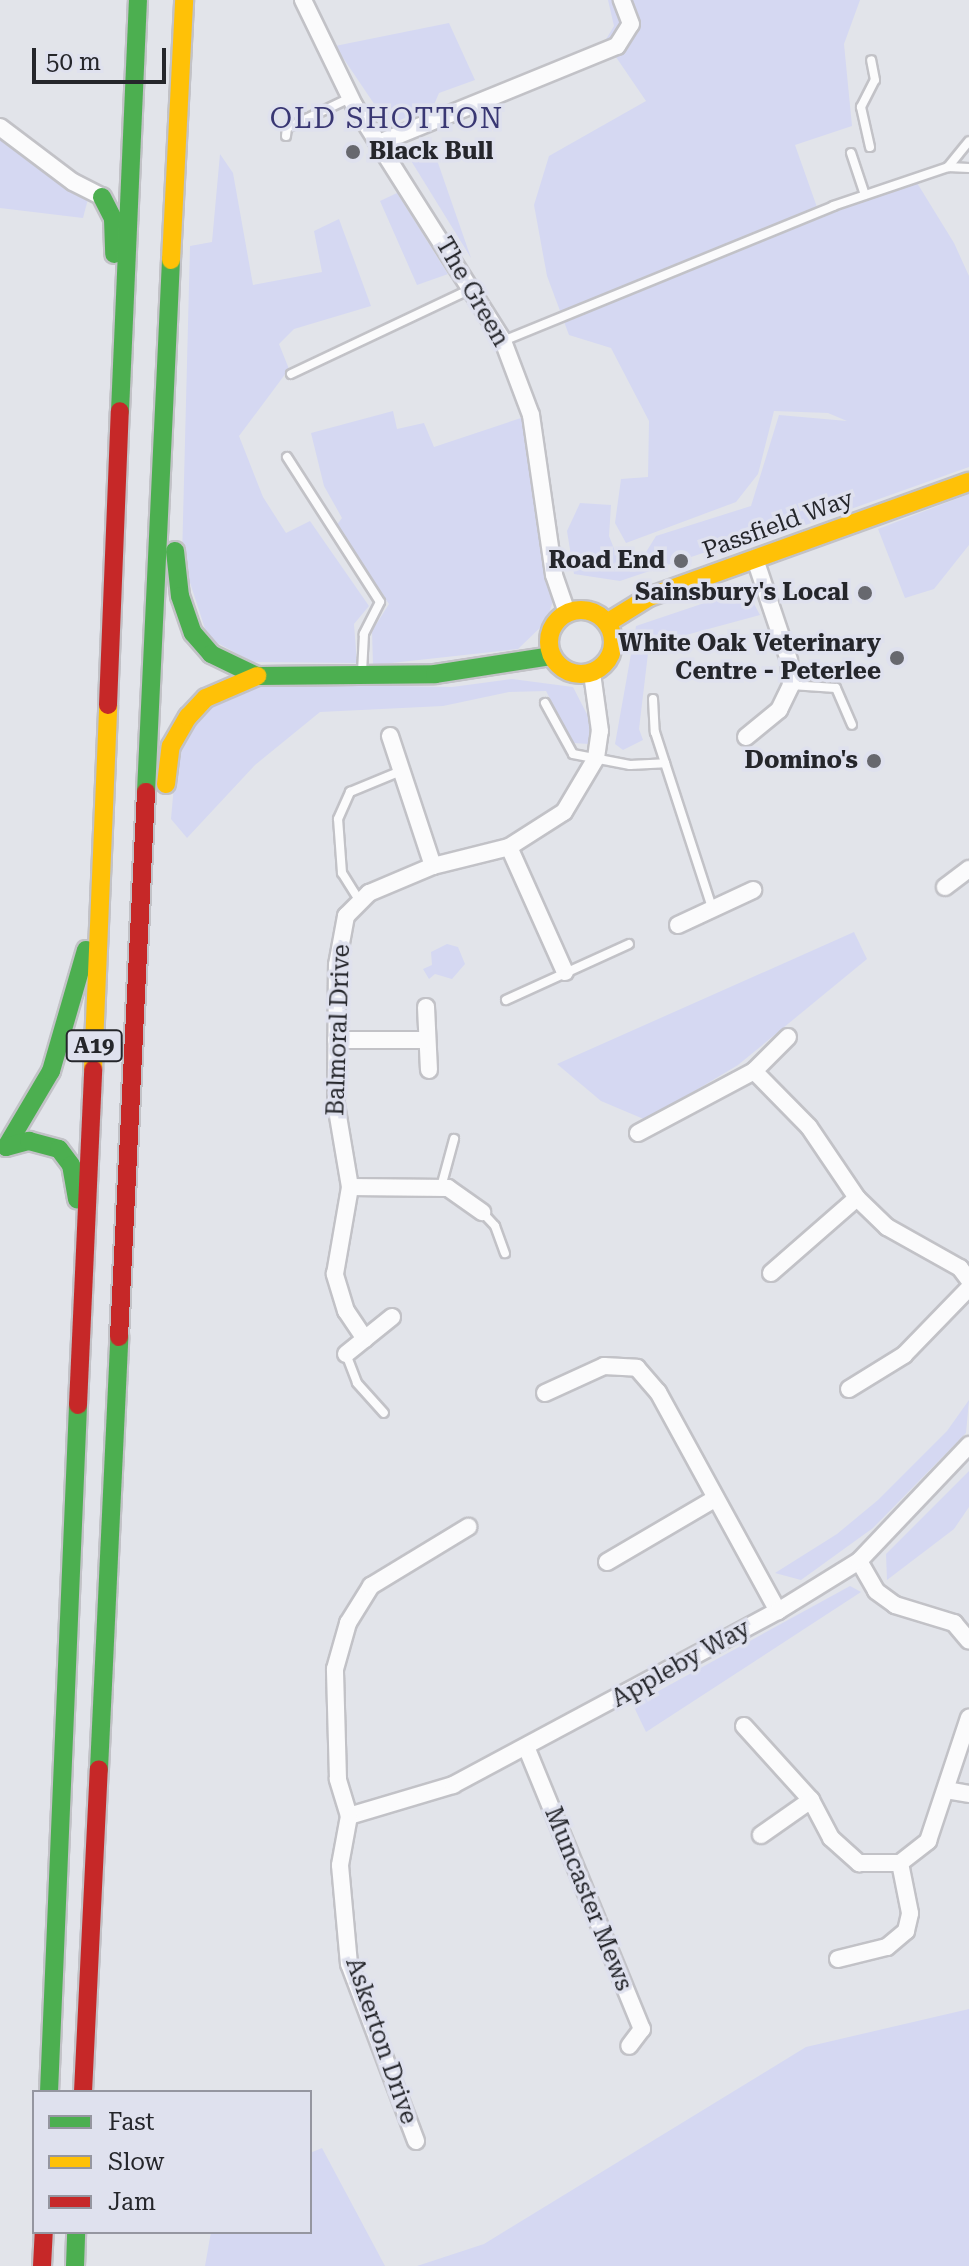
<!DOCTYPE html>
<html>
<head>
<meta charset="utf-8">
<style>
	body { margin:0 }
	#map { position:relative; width:969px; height:2266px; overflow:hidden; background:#e2e4ea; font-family:"Roboto Serif",serif }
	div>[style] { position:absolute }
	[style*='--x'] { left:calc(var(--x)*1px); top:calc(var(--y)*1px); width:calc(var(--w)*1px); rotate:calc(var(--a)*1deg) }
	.green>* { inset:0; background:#d5d8f2 }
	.roads { filter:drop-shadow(2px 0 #c2c2c7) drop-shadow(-2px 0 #c2c2c7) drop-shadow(0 2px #c2c2c7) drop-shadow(0 -2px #c2c2c7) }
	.lane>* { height:8px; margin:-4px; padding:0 4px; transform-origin:4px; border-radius:4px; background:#fbfbfc }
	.street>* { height:16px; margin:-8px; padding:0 8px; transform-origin:8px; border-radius:8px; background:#fbfbfc }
	.fast>* { height:18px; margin:-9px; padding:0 9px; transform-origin:9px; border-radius:9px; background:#4caf50 }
	.slow>* { height:18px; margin:-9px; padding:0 9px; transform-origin:9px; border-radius:9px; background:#ffc107 }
	.slow>.ring { margin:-9px; padding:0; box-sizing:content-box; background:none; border:18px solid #ffc107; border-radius:50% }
	.jam>* { height:18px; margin:-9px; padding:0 9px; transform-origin:9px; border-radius:9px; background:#c62828 }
	.dots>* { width:22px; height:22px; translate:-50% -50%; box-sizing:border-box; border:4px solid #dfe1ee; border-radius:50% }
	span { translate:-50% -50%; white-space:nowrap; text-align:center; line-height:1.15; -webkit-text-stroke:7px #dfe1ee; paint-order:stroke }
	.shield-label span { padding:2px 6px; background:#dfe1ee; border:2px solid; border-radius:6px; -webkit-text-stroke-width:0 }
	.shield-label { font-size:22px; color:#25262b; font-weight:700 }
	.poi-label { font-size:24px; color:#25262b; font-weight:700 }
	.left { translate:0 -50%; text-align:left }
	.right { translate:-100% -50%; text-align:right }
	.street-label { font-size:24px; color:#25262b }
	.quarter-label { font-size:28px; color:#393773; letter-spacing:2px }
	.legend { position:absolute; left:32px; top:2090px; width:280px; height:144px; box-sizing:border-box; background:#dfe1ee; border:2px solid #9596a0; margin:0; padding:10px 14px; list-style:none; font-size:24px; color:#25262b }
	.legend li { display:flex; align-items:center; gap:16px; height:40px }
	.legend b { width:40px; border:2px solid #9596a0 }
	.scale { position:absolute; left:32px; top:48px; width:134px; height:36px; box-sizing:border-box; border:4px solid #25262b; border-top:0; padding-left:10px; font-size:24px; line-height:28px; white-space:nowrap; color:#25262b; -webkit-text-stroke:6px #dfe1ee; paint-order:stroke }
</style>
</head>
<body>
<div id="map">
	<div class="green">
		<div style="clip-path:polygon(608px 0,860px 0,844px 44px,852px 126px,795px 145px,818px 210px,914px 178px,954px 243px,969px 276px,969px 467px,730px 552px,703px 553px,620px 581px,574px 574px,567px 531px,580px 503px,611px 505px,609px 536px,617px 556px,630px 561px,643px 557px,656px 536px,751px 506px,779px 415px,847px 421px,828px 413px,774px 411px,758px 474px,736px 502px,626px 543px,615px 523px,621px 479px,648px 477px,649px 421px,611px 348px,569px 335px,547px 276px,534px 205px,549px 156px,646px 101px,605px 41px,614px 26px)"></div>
		<div style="clip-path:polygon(449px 23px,475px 80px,439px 93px,433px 107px,395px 122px,383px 117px,335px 46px)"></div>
		<div style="clip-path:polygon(429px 137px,471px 258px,410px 159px,413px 146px)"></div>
		<div style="clip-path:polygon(0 139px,88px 199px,83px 218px,0 208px)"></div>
		<div style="clip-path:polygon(220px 154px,233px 173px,253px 285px,322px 272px,314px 231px,339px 219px,371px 306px,294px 329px,279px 344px,289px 369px,239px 436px,263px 497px,286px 533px,310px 521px,369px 606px,354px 624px,357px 663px,253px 662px,208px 638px,182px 558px,190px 246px,212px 242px)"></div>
		<div style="clip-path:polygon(397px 193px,448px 274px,417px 285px,380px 201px)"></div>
		<div style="clip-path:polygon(393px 411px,397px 429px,424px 423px,434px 447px,524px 417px,554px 598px,546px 622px,518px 649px,373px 665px,372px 631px,389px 604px,336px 526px,342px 518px,324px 486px,311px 433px)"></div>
		<div style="clip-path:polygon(969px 494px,969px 545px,934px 589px,905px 598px,878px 529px)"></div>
		<div style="clip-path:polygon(746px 589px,760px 615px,649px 645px,639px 729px,643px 740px,623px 750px,615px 744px,636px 626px)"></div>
		<div style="clip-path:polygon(512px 679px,573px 687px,592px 724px,589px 744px,573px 743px,546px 691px,509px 692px,443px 706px,320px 712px,255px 765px,187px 838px,171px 819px,177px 751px,206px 711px,257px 684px,452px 687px)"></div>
		<div style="clip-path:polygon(854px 932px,867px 959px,738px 1065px,646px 1120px,601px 1101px,557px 1064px)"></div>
		<div style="clip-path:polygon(447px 944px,458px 947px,465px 964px,452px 979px,435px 974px,429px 979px,423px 969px,432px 965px,431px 952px)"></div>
		<div style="clip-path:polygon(969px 1400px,966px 1433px,873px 1528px,801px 1580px,775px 1573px,837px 1534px,878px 1500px,947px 1431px)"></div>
		<div style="clip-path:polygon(969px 1471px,969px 1507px,954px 1529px,887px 1580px,886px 1554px)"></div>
		<div style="clip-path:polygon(850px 1586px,861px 1592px,646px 1732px,633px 1705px)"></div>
		<div style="clip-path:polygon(969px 2009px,969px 2266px,417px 2266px,484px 2244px,806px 2047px)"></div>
		<div style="clip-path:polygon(322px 2148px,385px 2266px,205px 2266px,211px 2232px,310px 2232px,310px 2153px)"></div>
	</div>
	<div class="roads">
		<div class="lane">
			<div style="--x:286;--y:136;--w:8;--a:-83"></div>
			<div style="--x:287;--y:128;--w:70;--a:-25.5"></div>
			<div style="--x:870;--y:147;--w:41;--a:-102.7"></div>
			<div style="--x:861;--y:107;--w:30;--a:-63"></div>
			<div style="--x:875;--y:80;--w:20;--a:-101"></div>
			<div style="--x:851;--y:153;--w:44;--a:71.6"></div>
			<div style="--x:948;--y:167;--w:33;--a:-51"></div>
			<div style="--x:503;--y:341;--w:357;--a:-22.2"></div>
			<div style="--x:833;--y:206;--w:121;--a:-18.7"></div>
			<div style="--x:948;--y:167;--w:21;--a:3"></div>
			<div style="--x:291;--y:374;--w:201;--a:-25.3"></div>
			<div style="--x:287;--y:457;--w:172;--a:57.3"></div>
			<div style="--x:380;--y:602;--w:36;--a:117"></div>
			<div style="--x:364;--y:634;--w:39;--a:93"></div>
			<div style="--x:791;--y:685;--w:45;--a:3.8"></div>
			<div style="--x:836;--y:688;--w:40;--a:66.6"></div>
			<div style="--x:653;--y:699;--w:33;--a:87"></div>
			<div style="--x:655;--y:732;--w:33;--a:72"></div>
			<div style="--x:545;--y:703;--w:58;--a:61.2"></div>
			<div style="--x:573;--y:754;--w:58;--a:10.9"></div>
			<div style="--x:630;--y:765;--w:35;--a:-3"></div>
			<div style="--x:665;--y:763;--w:152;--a:72"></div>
			<div style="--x:359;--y:900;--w:32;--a:-122"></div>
			<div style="--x:342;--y:873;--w:54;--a:-94.2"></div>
			<div style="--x:338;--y:819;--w:30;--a:-66"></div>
			<div style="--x:350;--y:792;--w:55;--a:-22.4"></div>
			<div style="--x:506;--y:1000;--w:135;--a:-24.5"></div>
			<div style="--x:441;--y:1187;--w:50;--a:-74.8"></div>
			<div style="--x:482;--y:1212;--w:19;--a:47"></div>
			<div style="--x:495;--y:1226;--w:29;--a:70"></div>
			<div style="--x:346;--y:1354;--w:31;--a:69"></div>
			<div style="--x:357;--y:1383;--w:40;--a:48"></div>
		</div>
		<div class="street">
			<div style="--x:303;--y:0;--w:117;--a:64.1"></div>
			<div style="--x:354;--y:105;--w:279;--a:57.7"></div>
			<div style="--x:503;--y:341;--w:79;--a:69.3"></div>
			<div style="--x:531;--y:415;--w:162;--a:81.8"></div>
			<div style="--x:554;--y:575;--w:39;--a:71"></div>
			<div style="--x:0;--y:127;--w:91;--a:37"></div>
			<div style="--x:73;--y:182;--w:33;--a:27"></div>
			<div style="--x:379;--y:143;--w:257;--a:-22.2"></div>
			<div style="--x:617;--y:46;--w:26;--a:-58"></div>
			<div style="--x:631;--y:24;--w:26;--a:-111"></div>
			<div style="--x:390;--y:736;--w:137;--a:71.7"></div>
			<div style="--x:746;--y:737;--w:43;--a:-39.3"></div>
			<div style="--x:779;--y:710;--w:28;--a:-64"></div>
			<div style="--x:791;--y:685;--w:25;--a:-95"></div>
			<div style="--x:789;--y:660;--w:107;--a:-108.6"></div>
			<div style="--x:509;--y:847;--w:137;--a:65.9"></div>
			<div style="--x:945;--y:887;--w:30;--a:-37"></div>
			<div style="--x:678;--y:925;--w:83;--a:-25"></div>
			<div style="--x:426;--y:1007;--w:63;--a:87.3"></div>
			<div style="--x:336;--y:1040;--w:88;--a:0"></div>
			<div style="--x:754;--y:1071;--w:48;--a:-45"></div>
			<div style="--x:638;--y:1133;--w:132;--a:-28.1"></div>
			<div style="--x:754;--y:1071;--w:78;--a:45.5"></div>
			<div style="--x:809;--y:1127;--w:86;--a:55.9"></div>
			<div style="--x:857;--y:1198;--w:42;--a:44"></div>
			<div style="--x:887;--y:1227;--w:84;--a:29.3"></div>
			<div style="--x:960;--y:1268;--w:15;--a:53"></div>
			<div style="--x:350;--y:1187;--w:98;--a:0.6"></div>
			<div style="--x:448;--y:1188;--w:42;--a:35.2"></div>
			<div style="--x:771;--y:1273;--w:114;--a:-41.1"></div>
			<div style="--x:365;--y:1339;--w:34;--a:-124"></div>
			<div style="--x:346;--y:1311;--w:39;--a:-107"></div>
			<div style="--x:335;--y:1274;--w:88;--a:-80.2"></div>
			<div style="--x:350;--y:1187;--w:84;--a:-99.6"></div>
			<div style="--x:336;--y:1104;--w:139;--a:-89.6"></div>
			<div style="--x:337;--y:965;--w:50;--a:-79.6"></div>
			<div style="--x:346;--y:916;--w:33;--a:-45"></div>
			<div style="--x:369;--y:893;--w:69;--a:-22.9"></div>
			<div style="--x:433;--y:866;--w:78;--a:-14"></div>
			<div style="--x:509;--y:847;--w:65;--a:-32.5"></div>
			<div style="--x:564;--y:812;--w:63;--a:-59.3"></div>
			<div style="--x:596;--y:758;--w:27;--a:-82"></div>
			<div style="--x:600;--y:731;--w:59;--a:-97.9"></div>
			<div style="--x:346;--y:1354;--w:59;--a:-38.8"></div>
			<div style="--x:849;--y:1389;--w:65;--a:-31.7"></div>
			<div style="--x:904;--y:1355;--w:93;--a:-45.9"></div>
			<div style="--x:545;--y:1393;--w:65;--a:-24.6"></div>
			<div style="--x:604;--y:1366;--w:33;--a:3"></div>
			<div style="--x:637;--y:1368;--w:32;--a:49"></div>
			<div style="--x:658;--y:1392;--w:250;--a:61.3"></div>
			<div style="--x:859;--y:1561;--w:34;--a:60"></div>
			<div style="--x:876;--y:1591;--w:24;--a:36"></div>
			<div style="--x:895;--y:1605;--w:62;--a:17"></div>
			<div style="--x:954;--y:1623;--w:23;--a:50"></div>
			<div style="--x:607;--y:1562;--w:126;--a:-30.4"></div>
			<div style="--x:744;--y:1726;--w:100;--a:47.8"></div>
			<div style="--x:811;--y:1800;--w:43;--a:62.2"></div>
			<div style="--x:831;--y:1838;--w:38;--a:42"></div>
			<div style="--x:859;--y:1863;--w:41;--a:0"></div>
			<div style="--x:900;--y:1863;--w:36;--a:-38"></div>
			<div style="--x:928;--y:1841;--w:130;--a:-71.6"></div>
			<div style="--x:527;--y:1749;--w:303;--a:67.7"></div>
			<div style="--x:642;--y:2029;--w:21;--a:127"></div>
			<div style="--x:946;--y:1790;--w:23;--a:10"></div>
			<div style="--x:349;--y:1816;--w:109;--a:-16.6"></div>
			<div style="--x:453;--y:1785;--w:369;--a:-28.2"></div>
			<div style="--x:778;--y:1611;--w:95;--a:-31.7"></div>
			<div style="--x:859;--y:1561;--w:160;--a:-46.5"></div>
			<div style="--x:761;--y:1835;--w:61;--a:-35"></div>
			<div style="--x:838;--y:1959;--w:50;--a:-13.8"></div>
			<div style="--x:887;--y:1947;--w:25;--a:-40"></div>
			<div style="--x:906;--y:1931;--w:18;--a:-77"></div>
			<div style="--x:910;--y:1913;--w:51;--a:-101.3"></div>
			<div style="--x:416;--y:2141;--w:189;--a:-110.7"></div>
			<div style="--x:349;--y:1964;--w:99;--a:-95.2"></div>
			<div style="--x:340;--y:1865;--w:50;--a:-79.6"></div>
			<div style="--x:349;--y:1816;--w:39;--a:-107"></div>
			<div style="--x:338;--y:1779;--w:110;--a:-91.6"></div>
			<div style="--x:335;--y:1669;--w:48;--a:-74.2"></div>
			<div style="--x:348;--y:1623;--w:44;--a:-58.1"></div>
			<div style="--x:371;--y:1586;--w:114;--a:-31.3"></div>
		</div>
		<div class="fast">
			<div style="--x:102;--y:197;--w:25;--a:63"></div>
			<div style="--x:113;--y:219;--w:35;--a:88"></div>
			<div style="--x:120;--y:411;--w:411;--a:-87.5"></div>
			<div style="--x:175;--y:551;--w:45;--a:83.7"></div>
			<div style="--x:180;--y:596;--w:39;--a:71"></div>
			<div style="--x:193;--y:633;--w:28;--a:49"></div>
			<div style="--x:211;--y:654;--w:51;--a:25.6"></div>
			<div style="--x:257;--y:676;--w:178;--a:-0.6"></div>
			<div style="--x:435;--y:674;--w:117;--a:-8.8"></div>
			<div style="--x:146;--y:792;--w:533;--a:-87.31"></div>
			<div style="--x:6;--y:1147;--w:88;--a:-59.4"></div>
			<div style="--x:51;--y:1071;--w:126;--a:-73.9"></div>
			<div style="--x:6;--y:1147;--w:24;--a:-15"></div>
			<div style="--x:29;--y:1141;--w:31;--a:15"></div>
			<div style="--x:59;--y:1149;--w:20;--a:53"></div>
			<div style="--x:71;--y:1165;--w:35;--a:80"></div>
			<div style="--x:99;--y:1769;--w:432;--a:-87.3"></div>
			<div style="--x:49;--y:2092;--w:688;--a:-87.58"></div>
			<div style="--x:75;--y:2266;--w:34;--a:-88"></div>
		</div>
		<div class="slow">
			<div style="--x:171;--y:260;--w:260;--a:-87.1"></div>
			<div class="ring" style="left:549px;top:610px;width:46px;height:46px"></div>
			<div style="--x:607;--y:623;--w:49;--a:-31.8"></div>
			<div style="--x:649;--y:597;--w:340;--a:-19.8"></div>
			<div style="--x:166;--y:784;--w:38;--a:-83"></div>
			<div style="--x:171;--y:746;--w:34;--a:-60"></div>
			<div style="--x:188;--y:717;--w:26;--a:-47"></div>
			<div style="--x:206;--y:698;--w:56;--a:-23.3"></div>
			<div style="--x:93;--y:1069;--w:364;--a:-87.6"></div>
		</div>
		<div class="jam">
			<div style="--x:108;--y:705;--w:294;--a:-87.7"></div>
			<div style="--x:119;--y:1337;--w:546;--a:-87.16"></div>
			<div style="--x:78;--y:1405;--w:336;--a:-87.4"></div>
			<div style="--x:83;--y:2092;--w:323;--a:-87.2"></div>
			<div style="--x:42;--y:2266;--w:34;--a:-87"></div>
		</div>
	</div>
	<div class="dots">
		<div style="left:353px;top:152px;background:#67686e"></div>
		<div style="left:681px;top:561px;background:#67686e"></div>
		<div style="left:865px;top:593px;background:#67686e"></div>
		<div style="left:897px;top:658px;background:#67686e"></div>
		<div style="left:874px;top:761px;background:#67686e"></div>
	</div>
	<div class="shield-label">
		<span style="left:94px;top:1046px">A19</span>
	</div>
	<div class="poi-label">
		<span class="left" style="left:369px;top:152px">Black Bull</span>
		<span class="right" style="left:665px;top:561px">Road End</span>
		<span class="right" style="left:849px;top:593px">Sainsbury's Local</span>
		<span class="right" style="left:881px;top:658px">White Oak Veterinary<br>Centre - Peterlee</span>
		<span class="right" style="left:858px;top:761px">Domino's</span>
	</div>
	<div class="street-label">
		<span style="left:472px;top:292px;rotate:60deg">The Green</span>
		<span style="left:778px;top:525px;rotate:-20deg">Passfield Way</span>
		<span style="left:339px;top:1030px;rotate:-88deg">Balmoral Drive</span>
		<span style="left:681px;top:1664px;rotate:-29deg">Appleby Way</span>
		<span style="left:588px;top:1899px;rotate:68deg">Muncaster Mews</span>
		<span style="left:381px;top:2041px;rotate:71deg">Askerton Drive</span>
	</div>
	<div class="quarter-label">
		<span style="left:387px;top:119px">OLD SHOTTON</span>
	</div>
	<ul class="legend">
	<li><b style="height:10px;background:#4caf50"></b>Fast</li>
	<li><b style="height:10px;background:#ffc107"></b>Slow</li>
	<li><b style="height:10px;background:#c62828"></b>Jam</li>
	</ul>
	<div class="scale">50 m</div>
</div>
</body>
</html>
